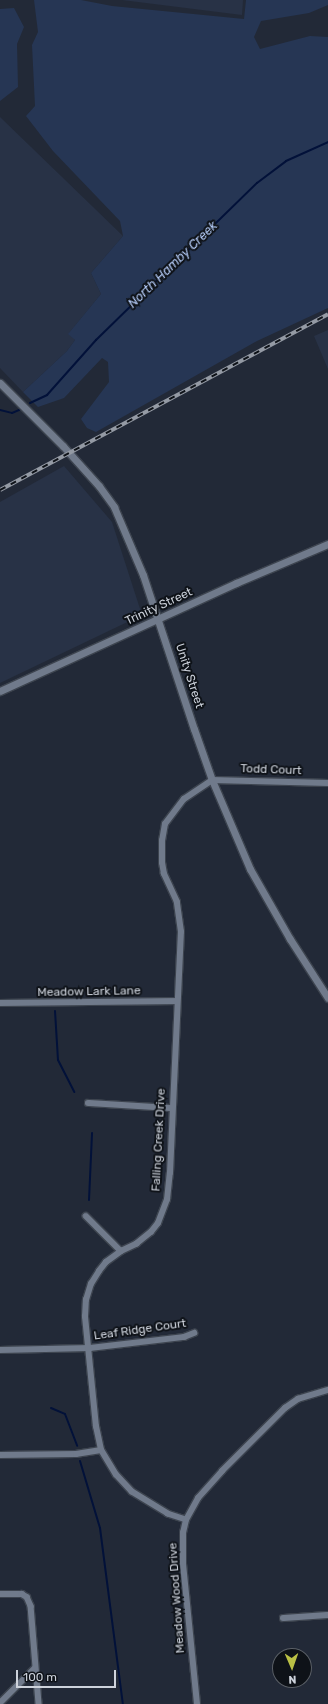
<!DOCTYPE html>
<html>
<head>
<meta charset="utf-8">
<style>
	body { margin:0 }
	#map { position:relative; width:328px; height:1704px; overflow:hidden; background:#222937; font-family:Rubik,sans-serif }
	div>[style] { position:absolute }
	[style*='--x'] { left:calc(var(--x)*1px); top:calc(var(--y)*1px); width:calc(var(--w)*1px); rotate:calc(var(--a)*1deg) }
	.built>* { inset:0; background:#283246 }
	.green>* { inset:0; background:#263654 }
	.stream>* { height:2px; margin:-1px; padding:0 1px; transform-origin:1px; border-radius:1px; background:#021139 }
	.roads { filter:drop-shadow(1px 0 #3d444f) drop-shadow(-1px 0 #3d444f) drop-shadow(0 1px #3d444f) drop-shadow(0 -1px #3d444f) }
	.minor>* { height:5.5px; margin:-2.75px; padding:0 2.75px; transform-origin:2.75px; border-radius:2.75px; background:#707a8b }
	.tertiary>* { height:7px; margin:-3.5px; padding:0 3.5px; transform-origin:3.5px; border-radius:3.5px; background:#707a8b }
	.rail>* { height:3.5px; margin-top:-1.75px; transform-origin:0; background:repeating-linear-gradient(90deg,#0e1218 0 6px,#949aa4 0 12px); box-sizing:border-box; border-block:1px solid #949aa4 }
	span { translate:-50% -50%; white-space:nowrap; text-align:center; line-height:1.15; -webkit-text-stroke:4px #0e1218; paint-order:stroke }
	.street-label { font-size:12px; color:#cdd2db }
	.water-label { font-size:13px; color:#b3caf6; font-style:italic }
	.north { position:absolute; left:272px; top:1648px; width:40px; height:40px; box-sizing:border-box; background:#0e1218; border:1px solid #5a5f66; border-radius:50%; rotate:178deg; font-size:11px; font-weight:700; line-height:16px; text-align:center; color:#cdd2db }
	.north::after { content:''; display:block; margin:auto; width:14px; height:18px; background:#bac045; clip-path:polygon(50% 0,100% 100%,50% 72%,0 100%) }
	.scale { position:absolute; left:16px; top:1670px; width:100px; height:18px; box-sizing:border-box; border:2px solid #cdd2db; border-top:0; padding-left:5px; font-size:12px; line-height:14px; white-space:nowrap; color:#cdd2db; -webkit-text-stroke:3px #0e1218; paint-order:stroke }
</style>
</head>
<body>
<div id="map">
	<div class="built">
		<div style="clip-path:polygon(122px 0,243px 0,242px 15px)"></div>
		<div style="clip-path:polygon(0 117px,123px 236px,91px 273px,101px 294px,69px 333px,75px 340px,67px 351px,23px 392px,0 368px)"></div>
		<div style="clip-path:polygon(328px 330px,328px 369px,314px 336px)"></div>
		<div style="clip-path:polygon(64px 466px,112px 522px,142px 615px,0 683px,0 502px)"></div>
	</div>
	<div class="green">
		<div style="clip-path:polygon(34px 0,81px 0,112px 6px,244px 19px,246px 0,328px 0,328px 5px,309px 13px,261px 21px,254px 37px,260px 49px,310px 36px,328px 37px,328px 308px,257px 341px,96px 432px,87px 428px,81px 419px,109px 382px,108px 362px,102px 358px,64px 398px,38px 407px,23px 392px,67px 351px,75px 340px,68px 334px,101px 294px,91px 273px,123px 236px,120px 221px,53px 151px,26px 116px,35px 106px,32px 45px,38px 32px)"></div>
		<div style="clip-path:polygon(14px 8px,24px 27px,17px 44px,18px 87px,0 101px,0 9px)"></div>
	</div>
	<div class="stream">
		<div style="--x:30;--y:403;--w:19;--a:-25"></div>
		<div style="--x:47;--y:395;--w:74;--a:-48.3"></div>
		<div style="--x:96;--y:340;--w:225;--a:-44.3"></div>
		<div style="--x:257;--y:183;--w:36;--a:-37"></div>
		<div style="--x:286;--y:161;--w:46;--a:-24.3"></div>
		<div style="--x:0;--y:410;--w:12;--a:14"></div>
		<div style="--x:12;--y:413;--w:8;--a:-23"></div>
		<div style="--x:55;--y:1011;--w:49;--a:86.5"></div>
		<div style="--x:58;--y:1060;--w:36;--a:63"></div>
		<div style="--x:89;--y:1200;--w:67;--a:-87.4"></div>
		<div style="--x:51;--y:1408;--w:15;--a:23"></div>
		<div style="--x:65;--y:1414;--w:34;--a:69"></div>
		<div style="--x:80;--y:1461;--w:70;--a:73.4"></div>
		<div style="--x:100;--y:1528;--w:177;--a:82.6"></div>
	</div>
	<div class="roads">
		<div class="minor">
			<div style="--x:0;--y:1003;--w:177;--a:-0.6"></div>
			<div style="--x:88;--y:1103;--w:84;--a:3.4"></div>
			<div style="--x:86;--y:1216;--w:49;--a:45"></div>
			<div style="--x:0;--y:1350;--w:90;--a:-1.3"></div>
			<div style="--x:90;--y:1348;--w:95;--a:-6.7"></div>
			<div style="--x:184;--y:1337;--w:11;--a:-22"></div>
			<div style="--x:0;--y:1455;--w:76;--a:-0.8"></div>
			<div style="--x:76;--y:1454;--w:25;--a:-9"></div>
			<div style="--x:186;--y:1520;--w:19;--a:-162"></div>
			<div style="--x:168;--y:1514;--w:42;--a:-148.6"></div>
			<div style="--x:132;--y:1492;--w:23;--a:-133"></div>
			<div style="--x:116;--y:1475;--w:29;--a:-121"></div>
			<div style="--x:101;--y:1450;--w:24;--a:-102"></div>
			<div style="--x:96;--y:1427;--w:111;--a:-95.7"></div>
			<div style="--x:85;--y:1317;--w:17;--a:-87"></div>
			<div style="--x:86;--y:1300;--w:17;--a:-73"></div>
			<div style="--x:91;--y:1284;--w:15;--a:-58"></div>
			<div style="--x:99;--y:1271;--w:11;--a:-52"></div>
			<div style="--x:106;--y:1262;--w:19;--a:-36"></div>
			<div style="--x:121;--y:1251;--w:17;--a:-25"></div>
			<div style="--x:136;--y:1244;--w:19;--a:-39"></div>
			<div style="--x:151;--y:1232;--w:11;--a:-52"></div>
			<div style="--x:158;--y:1223;--w:25;--a:-69"></div>
			<div style="--x:167;--y:1200;--w:27;--a:-84"></div>
			<div style="--x:170;--y:1173;--w:241;--a:-87.4"></div>
			<div style="--x:181;--y:932;--w:30;--a:-98"></div>
			<div style="--x:177;--y:902;--w:31;--a:-115"></div>
			<div style="--x:164;--y:874;--w:11;--a:-100"></div>
			<div style="--x:162;--y:863;--w:22;--a:-90"></div>
			<div style="--x:162;--y:841;--w:17;--a:-80"></div>
			<div style="--x:165;--y:824;--w:31;--a:-53"></div>
			<div style="--x:184;--y:799;--w:34;--a:-34"></div>
			<div style="--x:212;--y:780;--w:116;--a:1.5"></div>
			<div style="--x:0;--y:1594;--w:22;--a:0"></div>
			<div style="--x:22;--y:1594;--w:6;--a:31"></div>
			<div style="--x:27;--y:1597;--w:10;--a:66"></div>
			<div style="--x:31;--y:1606;--w:98;--a:85.3"></div>
			<div style="--x:283;--y:1618;--w:45;--a:-3.8"></div>
			<div style="--x:0;--y:1703;--w:49;--a:-45"></div>
			<div style="--x:197;--y:1704;--w:142;--a:-95.7"></div>
			<div style="--x:183;--y:1563;--w:30;--a:-90"></div>
			<div style="--x:183;--y:1533;--w:13;--a:-77"></div>
			<div style="--x:186;--y:1520;--w:25;--a:-61"></div>
			<div style="--x:198;--y:1498;--w:36;--a:-48"></div>
			<div style="--x:222;--y:1471;--w:89;--a:-45"></div>
			<div style="--x:285;--y:1408;--w:16;--a:-35"></div>
			<div style="--x:298;--y:1399;--w:31;--a:-17"></div>
		</div>
		<div class="tertiary">
			<div style="--x:0;--y:383;--w:89;--a:45"></div>
			<div style="--x:63;--y:446;--w:54;--a:48"></div>
			<div style="--x:99;--y:486;--w:26;--a:54"></div>
			<div style="--x:114;--y:507;--w:74;--a:66.9"></div>
			<div style="--x:143;--y:575;--w:162;--a:71.7"></div>
			<div style="--x:194;--y:729;--w:54;--a:70.6"></div>
			<div style="--x:212;--y:780;--w:97;--a:66.9"></div>
			<div style="--x:250;--y:869;--w:81;--a:60.3"></div>
			<div style="--x:290;--y:939;--w:70;--a:57.2"></div>
			<div style="--x:0;--y:691;--w:260;--a:-24.6"></div>
			<div style="--x:236;--y:583;--w:100;--a:-23"></div>
		</div>
	</div>
	<div class="rail">
		<div style="--x:0;--y:490;--w:372;--a:-28.2"></div>
	</div>
	<div class="street-label">
		<span style="left:159px;top:607px;rotate:-25deg">Trinity Street</span>
		<span style="left:189px;top:676px;rotate:72deg">Unity Street</span>
		<span style="left:271px;top:770px;rotate:2deg">Todd Court</span>
		<span style="left:89px;top:992px;rotate:-1deg">Meadow Lark Lane</span>
		<span style="left:159px;top:1140px;rotate:-87deg">Falling Creek Drive</span>
		<span style="left:140px;top:1330px;rotate:-8deg">Leaf Ridge Court</span>
		<span style="left:177px;top:1598px;rotate:-94deg">Meadow Wood Drive</span>
	</div>
	<div class="water-label">
		<span style="left:173px;top:265px;rotate:-44deg">North Hamby Creek</span>
	</div>
	<div class="north">N</div>
	<div class="scale">100 m</div>
</div>
</body>
</html>
